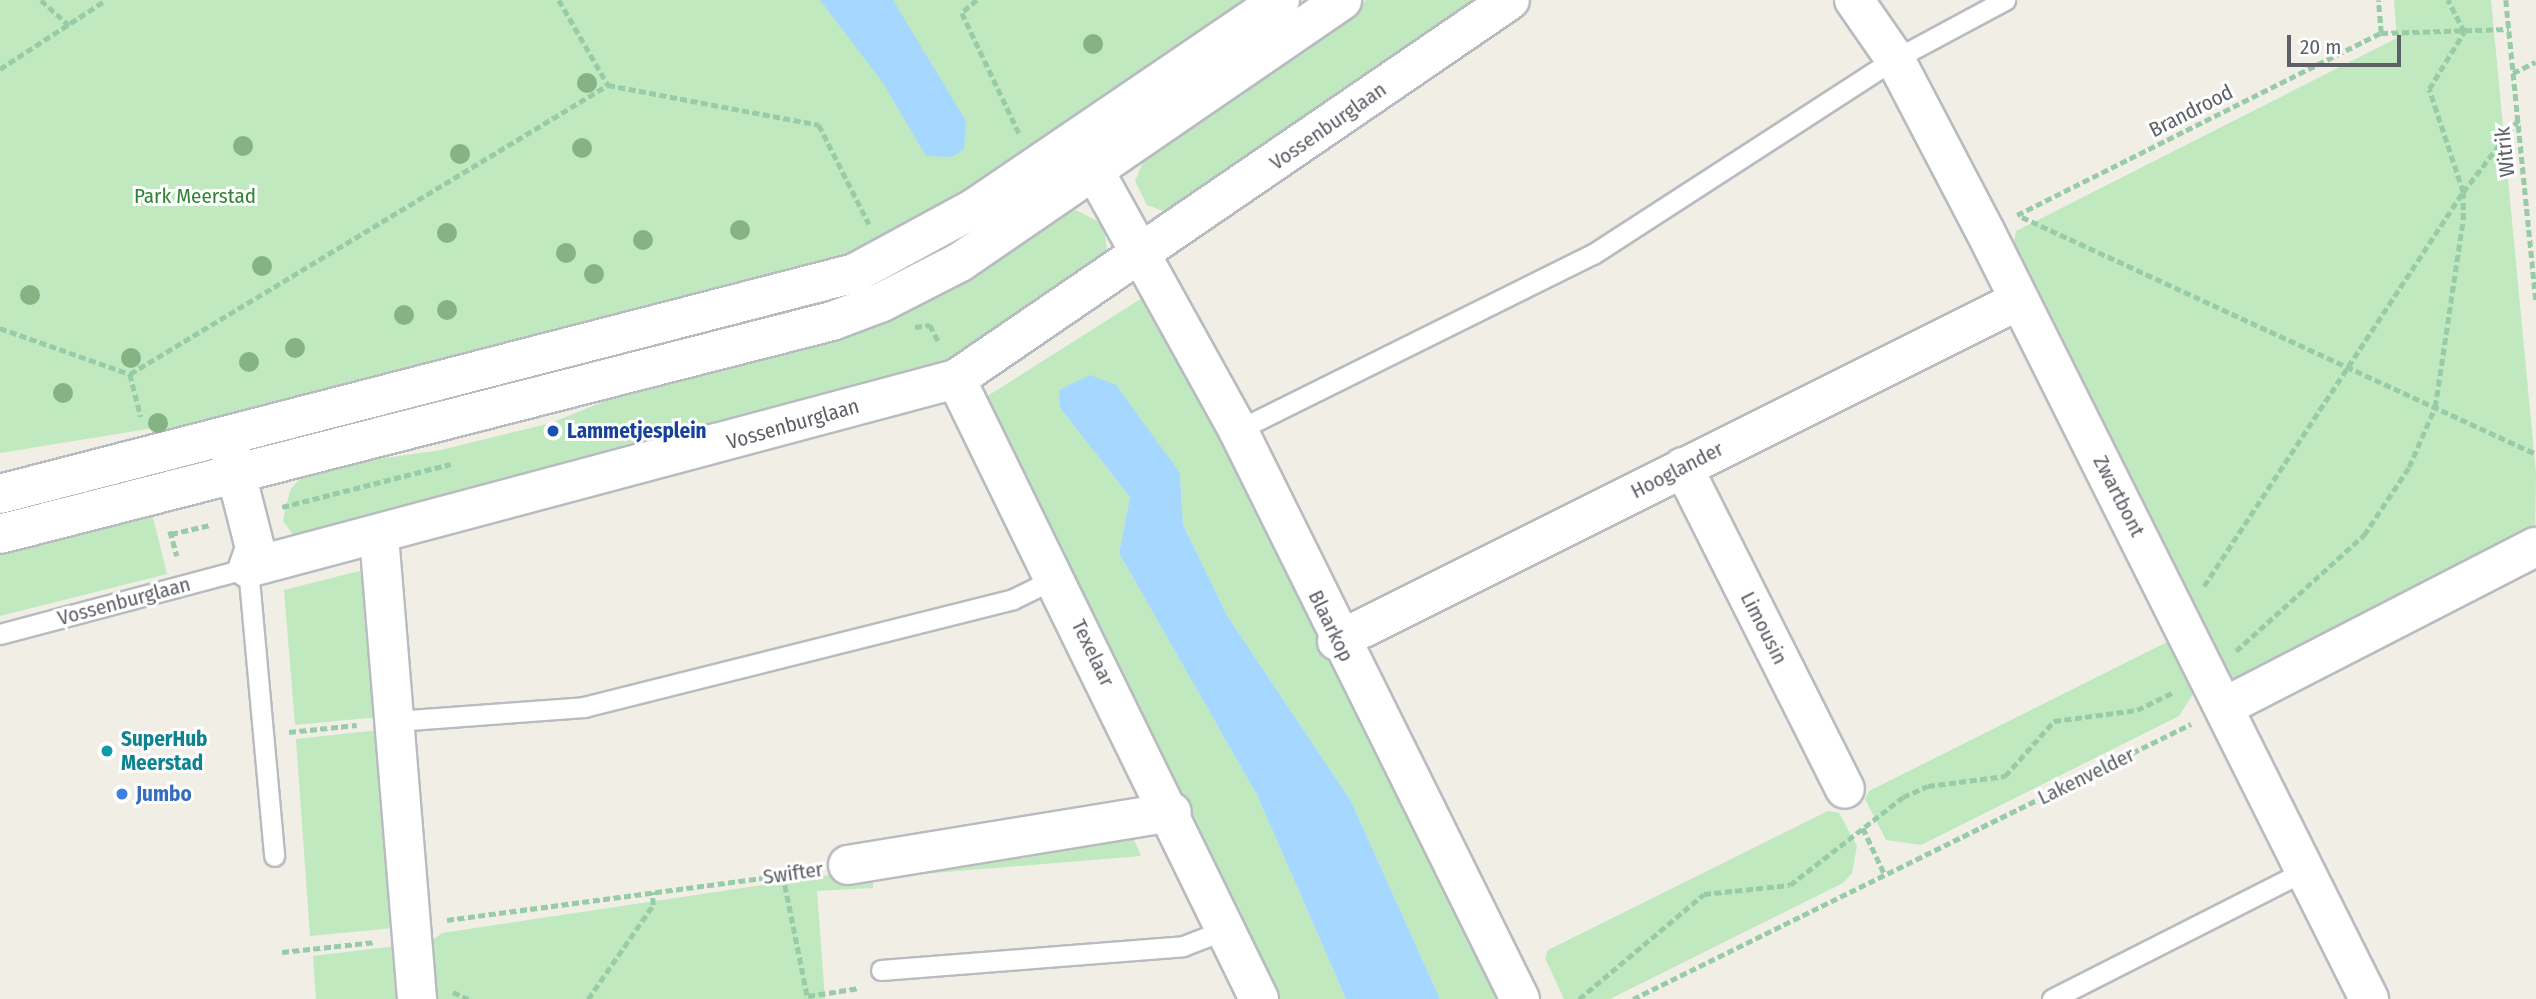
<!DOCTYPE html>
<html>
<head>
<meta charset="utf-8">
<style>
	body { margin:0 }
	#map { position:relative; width:2536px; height:999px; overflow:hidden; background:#f0eee5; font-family:"Fira Sans Condensed",sans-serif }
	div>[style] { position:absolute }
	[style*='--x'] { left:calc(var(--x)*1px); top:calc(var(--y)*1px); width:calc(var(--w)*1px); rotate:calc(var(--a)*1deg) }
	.green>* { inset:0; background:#c0e9c0 }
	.water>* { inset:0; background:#a6d7ff }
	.path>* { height:4.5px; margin-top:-2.25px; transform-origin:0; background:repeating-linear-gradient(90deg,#98cba8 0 7px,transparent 0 10.5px) }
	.roads { filter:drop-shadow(2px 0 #b8bbc0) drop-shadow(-2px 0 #b8bbc0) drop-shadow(0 2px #b8bbc0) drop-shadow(0 -2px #b8bbc0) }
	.service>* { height:19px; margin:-9.5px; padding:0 9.5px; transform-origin:9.5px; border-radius:9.5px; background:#fff }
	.minor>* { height:38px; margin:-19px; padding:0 19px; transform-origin:19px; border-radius:19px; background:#fff }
	.tertiary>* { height:38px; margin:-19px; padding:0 19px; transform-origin:19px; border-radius:19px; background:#fff }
	.trees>* { width:20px; height:20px; margin:-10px; border-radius:50%; background:#86b383 }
	.dots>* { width:19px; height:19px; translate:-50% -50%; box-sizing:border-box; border:4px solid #fff; border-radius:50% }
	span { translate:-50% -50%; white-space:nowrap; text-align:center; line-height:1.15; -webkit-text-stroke:6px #fff; paint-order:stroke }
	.street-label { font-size:21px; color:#5d6167 }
	.park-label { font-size:21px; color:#2f8333 }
	.transit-label { font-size:21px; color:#164399; font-weight:700 }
	.left { translate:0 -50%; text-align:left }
	.culture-label { font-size:21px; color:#0d838f; font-weight:700 }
	.shop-label { font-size:21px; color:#366cbe; font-weight:700 }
	.scale { position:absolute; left:2287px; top:35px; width:114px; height:32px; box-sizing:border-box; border:4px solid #5d6167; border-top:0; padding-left:9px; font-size:21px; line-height:24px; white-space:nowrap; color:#5d6167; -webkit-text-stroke:5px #fff; paint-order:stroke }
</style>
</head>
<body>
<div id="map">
	<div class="green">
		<div style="clip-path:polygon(0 0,1253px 0,956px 204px,872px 251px,159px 441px,154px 428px,0 453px)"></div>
		<div style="clip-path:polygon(1367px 0,1488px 0,1166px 212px,1147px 205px,1135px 181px,1148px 151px)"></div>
		<div style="clip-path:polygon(2394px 0,2491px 0,2536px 473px,2535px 532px,2254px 679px,2234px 679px,2217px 669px,2012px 253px,2016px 231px,2397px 38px)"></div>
		<div style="clip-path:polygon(1076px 210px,1103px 224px,1107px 249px,1101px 265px,950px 363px,311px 540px,293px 534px,283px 521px,290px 490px,309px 469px,441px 450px,551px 423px)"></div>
		<div style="clip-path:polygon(1150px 293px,1503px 999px,1440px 999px,1351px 801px,1228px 617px,1183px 525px,1180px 473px,1060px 408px,1130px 497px,1119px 553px,1257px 795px,1346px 999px,1273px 999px,978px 402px)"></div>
		<div style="clip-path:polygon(151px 510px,167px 574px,0 616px,0 548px)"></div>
		<div style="clip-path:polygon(359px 571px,368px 585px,378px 717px,295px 725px,284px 590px)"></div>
		<div style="clip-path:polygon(2167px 642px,2178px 647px,2195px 691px,2179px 716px,1921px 845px,1886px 840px,1865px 799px,1869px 791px)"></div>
		<div style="clip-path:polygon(380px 730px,394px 928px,310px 936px,296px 739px)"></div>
		<div style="clip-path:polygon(1828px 811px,1839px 813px,1857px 846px,1852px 873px,1843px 883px,1610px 999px,1564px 999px,1545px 958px,1548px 950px)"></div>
		<div style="clip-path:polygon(1130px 830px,1141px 856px,873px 878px,873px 888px,817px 891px,825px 999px,425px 999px,426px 945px,442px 933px)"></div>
		<div style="clip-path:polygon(395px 946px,399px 999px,316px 999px,313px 956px)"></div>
	</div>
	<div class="water">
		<div style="clip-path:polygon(820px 0,893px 0,966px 121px,964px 149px,952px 157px,926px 156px,883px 83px)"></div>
		<div style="clip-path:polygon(1090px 375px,1116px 385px,1180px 473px,1183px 525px,1228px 617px,1351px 801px,1440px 999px,1346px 999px,1257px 795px,1119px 553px,1130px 497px,1060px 408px,1059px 390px)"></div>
	</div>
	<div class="path">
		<div style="--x:41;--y:0;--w:38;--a:42"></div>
		<div style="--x:559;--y:0;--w:98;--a:60"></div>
		<div style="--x:608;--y:85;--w:215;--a:10.7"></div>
		<div style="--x:819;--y:125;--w:111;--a:63.2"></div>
		<div style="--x:977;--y:0;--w:20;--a:139"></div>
		<div style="--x:962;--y:13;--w:133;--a:64.6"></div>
		<div style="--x:2506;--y:0;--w:303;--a:84.3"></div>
		<div style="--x:2381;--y:33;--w:128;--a:-1.8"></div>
		<div style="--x:0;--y:69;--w:126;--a:-33.1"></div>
		<div style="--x:2513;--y:73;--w:25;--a:-26"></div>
		<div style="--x:2017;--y:215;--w:407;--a:-26.6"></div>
		<div style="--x:2381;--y:33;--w:33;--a:-95"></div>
		<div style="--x:2022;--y:217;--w:566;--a:24.75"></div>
		<div style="--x:915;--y:327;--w:15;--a:-8"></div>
		<div style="--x:930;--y:325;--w:20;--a:63"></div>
		<div style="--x:0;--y:328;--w:138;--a:19.5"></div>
		<div style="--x:130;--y:374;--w:559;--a:-31.16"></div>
		<div style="--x:130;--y:374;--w:44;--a:75.7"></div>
		<div style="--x:282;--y:507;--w:174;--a:-14.3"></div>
		<div style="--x:170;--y:531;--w:26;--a:74"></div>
		<div style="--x:171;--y:534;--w:39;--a:-13"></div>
		<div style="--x:2204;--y:586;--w:472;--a:-56.7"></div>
		<div style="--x:2463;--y:192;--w:91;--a:-52.6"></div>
		<div style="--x:2236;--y:651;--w:173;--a:-42.2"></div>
		<div style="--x:2364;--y:535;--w:82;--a:-56.5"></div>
		<div style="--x:2409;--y:467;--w:65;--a:-66.6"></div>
		<div style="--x:2435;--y:407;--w:189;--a:-81.5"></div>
		<div style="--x:2463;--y:220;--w:28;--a:-90"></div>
		<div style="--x:2463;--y:192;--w:108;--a:-108.3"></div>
		<div style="--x:2429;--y:89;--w:67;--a:-58.4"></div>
		<div style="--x:2464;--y:32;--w:36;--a:-117"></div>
		<div style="--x:289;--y:732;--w:68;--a:-5.9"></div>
		<div style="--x:1863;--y:828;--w:52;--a:64.9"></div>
		<div style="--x:783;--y:875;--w:126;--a:78.6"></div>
		<div style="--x:447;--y:920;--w:369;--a:-7.6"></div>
		<div style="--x:282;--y:952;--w:94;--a:-6.1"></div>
		<div style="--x:453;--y:992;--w:17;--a:25"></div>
		<div style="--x:808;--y:996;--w:52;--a:-8.9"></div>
		<div style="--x:588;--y:999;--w:114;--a:-55.3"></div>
		<div style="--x:653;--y:905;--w:13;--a:-94"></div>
		<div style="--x:1579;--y:999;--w:163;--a:-40"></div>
		<div style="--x:1704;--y:894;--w:86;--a:-6"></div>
		<div style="--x:1790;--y:885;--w:143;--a:-37.9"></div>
		<div style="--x:1903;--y:797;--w:27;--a:-24"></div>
		<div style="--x:1928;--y:786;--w:78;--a:-7.4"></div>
		<div style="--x:2005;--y:776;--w:74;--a:-48.3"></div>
		<div style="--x:2054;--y:721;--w:84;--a:-7.5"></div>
		<div style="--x:2137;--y:710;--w:41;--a:-25.9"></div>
		<div style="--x:1633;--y:999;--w:622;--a:-26.24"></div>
	</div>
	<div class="roads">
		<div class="service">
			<div style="--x:1238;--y:430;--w:396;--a:-26.4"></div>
			<div style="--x:1593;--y:254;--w:359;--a:-32.9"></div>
			<div style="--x:1895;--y:59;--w:125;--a:-28.2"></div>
			<div style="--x:0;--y:634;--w:257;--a:-14.9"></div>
			<div style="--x:248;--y:568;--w:289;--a:84.8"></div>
			<div style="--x:395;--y:721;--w:190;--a:-4.2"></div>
			<div style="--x:584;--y:707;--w:442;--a:-14.1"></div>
			<div style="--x:1013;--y:599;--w:48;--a:-26"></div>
			<div style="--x:881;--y:970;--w:303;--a:-4.5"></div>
			<div style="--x:1183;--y:946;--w:47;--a:-21.1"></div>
			<div style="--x:2052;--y:999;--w:287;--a:-26.9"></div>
		</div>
		<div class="minor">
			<div style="--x:1854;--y:0;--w:72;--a:55.2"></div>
			<div style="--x:1895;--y:59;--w:194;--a:62.4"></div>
			<div style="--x:1985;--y:231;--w:859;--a:63.43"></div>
			<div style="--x:1079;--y:143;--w:328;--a:61"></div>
			<div style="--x:1238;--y:430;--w:635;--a:63.64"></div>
			<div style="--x:956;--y:379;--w:690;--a:63.95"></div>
			<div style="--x:228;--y:442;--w:109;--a:75.7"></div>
			<div style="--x:255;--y:548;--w:21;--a:109"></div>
			<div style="--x:248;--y:568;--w:733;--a:-14.95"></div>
			<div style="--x:956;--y:379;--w:671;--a:-34.38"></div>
			<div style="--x:1683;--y:467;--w:360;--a:63.3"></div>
			<div style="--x:379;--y:536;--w:465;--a:85.3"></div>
			<div style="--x:1337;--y:641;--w:761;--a:-26.53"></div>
			<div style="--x:2226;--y:706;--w:348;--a:-27.2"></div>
			<div style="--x:848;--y:865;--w:328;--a:-9.3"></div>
		</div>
		<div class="tertiary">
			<div style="--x:0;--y:494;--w:883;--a:-14.49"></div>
			<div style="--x:855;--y:273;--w:134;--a:-28.5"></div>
			<div style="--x:973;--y:209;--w:371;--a:-34.2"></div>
			<div style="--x:0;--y:534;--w:859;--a:-14.36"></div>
			<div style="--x:832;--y:321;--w:51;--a:-20.6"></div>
			<div style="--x:880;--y:303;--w:90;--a:-27.1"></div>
			<div style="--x:960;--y:262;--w:463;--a:-34.4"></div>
		</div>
	</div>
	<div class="trees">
		<div style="left:1093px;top:44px"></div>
		<div style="left:587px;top:83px"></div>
		<div style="left:243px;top:146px"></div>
		<div style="left:582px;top:148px"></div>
		<div style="left:460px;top:154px"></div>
		<div style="left:740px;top:230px"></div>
		<div style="left:447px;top:233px"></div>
		<div style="left:643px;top:240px"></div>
		<div style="left:566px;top:253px"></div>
		<div style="left:262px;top:266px"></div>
		<div style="left:594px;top:274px"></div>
		<div style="left:30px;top:295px"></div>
		<div style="left:447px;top:310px"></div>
		<div style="left:404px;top:315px"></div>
		<div style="left:295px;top:348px"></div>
		<div style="left:131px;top:358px"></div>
		<div style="left:249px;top:362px"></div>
		<div style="left:63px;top:393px"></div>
		<div style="left:158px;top:423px"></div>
	</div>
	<div class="dots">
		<div style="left:553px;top:431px;background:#1a4fb4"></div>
		<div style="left:107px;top:751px;background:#0f9aa8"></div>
		<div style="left:122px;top:794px;background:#3f7fe0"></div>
	</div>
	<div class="street-label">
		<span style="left:2191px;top:111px;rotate:-27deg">Brandrood</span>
		<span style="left:1328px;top:126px;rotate:-35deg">Vossenburglaan</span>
		<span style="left:2505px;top:152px;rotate:-96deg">Witrik</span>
		<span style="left:793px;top:424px;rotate:-16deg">Vossenburglaan</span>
		<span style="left:1677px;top:470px;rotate:-27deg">Hooglander</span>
		<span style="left:2119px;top:496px;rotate:63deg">Zwartbont</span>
		<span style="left:124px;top:601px;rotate:-15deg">Vossenburglaan</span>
		<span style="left:1331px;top:626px;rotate:64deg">Blaarkop</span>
		<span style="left:1764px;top:628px;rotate:63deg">Limousin</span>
		<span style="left:1093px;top:653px;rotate:64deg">Texelaar</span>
		<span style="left:2086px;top:776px;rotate:-26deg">Lakenvelder</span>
		<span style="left:793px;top:873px;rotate:-8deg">Swifter</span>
	</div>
	<div class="park-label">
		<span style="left:195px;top:196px">Park Meerstad</span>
	</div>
	<div class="transit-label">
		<span class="left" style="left:567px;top:431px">Lammetjesplein</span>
	</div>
	<div class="culture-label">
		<span class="left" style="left:121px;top:751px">SuperHub<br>Meerstad</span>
	</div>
	<div class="shop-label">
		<span class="left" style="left:136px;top:794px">Jumbo</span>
	</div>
	<div class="scale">20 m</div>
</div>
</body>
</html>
